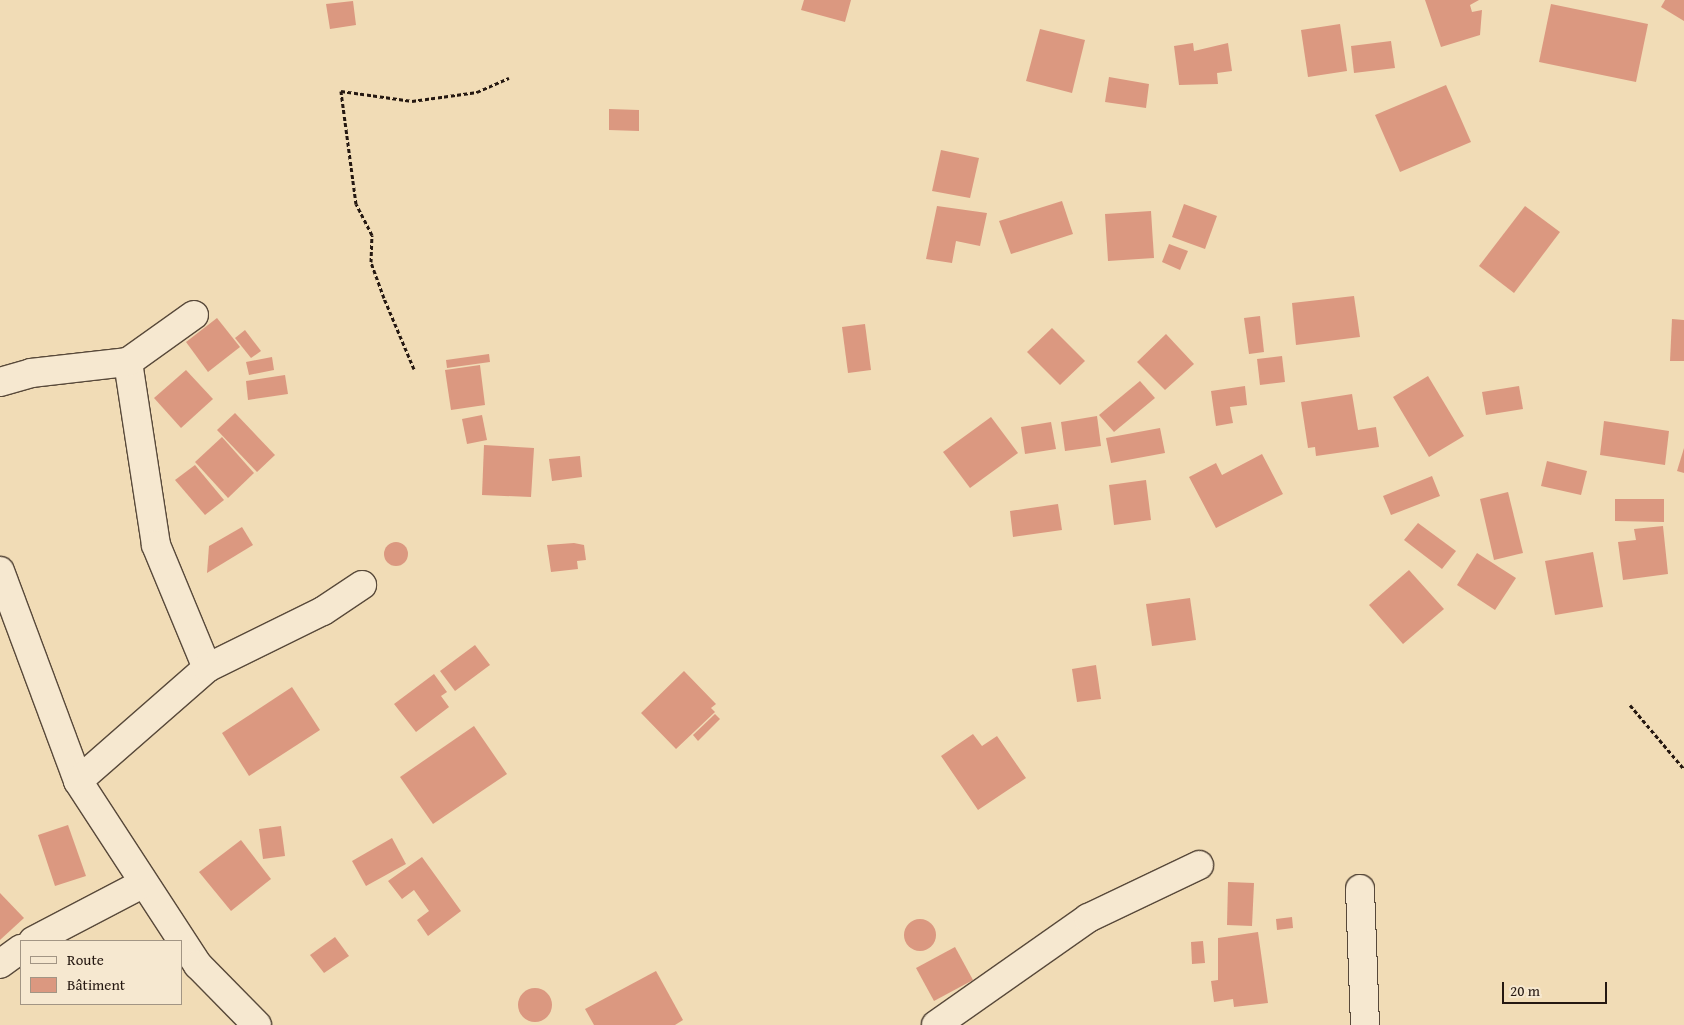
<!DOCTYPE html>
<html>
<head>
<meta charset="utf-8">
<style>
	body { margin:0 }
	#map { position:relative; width:1684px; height:1025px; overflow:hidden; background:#f1dcb6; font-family:"Gentium Book Plus",serif }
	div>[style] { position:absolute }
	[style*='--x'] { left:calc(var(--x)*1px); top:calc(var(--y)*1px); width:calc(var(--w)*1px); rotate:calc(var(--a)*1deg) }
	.building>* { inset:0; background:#db9880 }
	.round { border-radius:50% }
	.path>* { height:3px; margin-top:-1.5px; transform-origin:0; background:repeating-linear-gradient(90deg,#251811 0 4px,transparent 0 6.5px) }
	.roads { filter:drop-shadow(1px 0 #58493a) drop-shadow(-1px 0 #58493a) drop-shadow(0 1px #58493a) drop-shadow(0 -1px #58493a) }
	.minor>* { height:28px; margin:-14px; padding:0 14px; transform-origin:14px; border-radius:14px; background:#f6e8d0 }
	span { translate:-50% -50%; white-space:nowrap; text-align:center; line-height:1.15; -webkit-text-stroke:4px #f6e8d0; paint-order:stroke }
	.legend { position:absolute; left:20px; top:940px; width:162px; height:65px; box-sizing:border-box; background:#f6e8d0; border:1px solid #a29584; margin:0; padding:6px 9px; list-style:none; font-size:15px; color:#251811 }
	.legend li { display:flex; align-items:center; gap:10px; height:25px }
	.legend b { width:25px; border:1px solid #a29584 }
	.scale { position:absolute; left:1502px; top:982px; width:105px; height:22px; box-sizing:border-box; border:2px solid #251811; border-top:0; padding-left:6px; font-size:15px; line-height:18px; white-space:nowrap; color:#251811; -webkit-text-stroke:4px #f6e8d0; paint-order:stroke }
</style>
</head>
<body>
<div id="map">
	<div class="building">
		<div style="clip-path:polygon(804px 0,851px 0,845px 22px,801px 10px)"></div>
		<div style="clip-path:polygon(1425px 0,1479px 0,1470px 5px,1472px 12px,1482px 10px,1480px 35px,1441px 47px)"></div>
		<div style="clip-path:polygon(1665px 0,1684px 0,1684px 21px,1661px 7px)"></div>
		<div style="clip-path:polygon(353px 1px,356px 25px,330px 29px,326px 4px)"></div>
		<div style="clip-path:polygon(1551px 4px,1648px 24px,1636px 82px,1539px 62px)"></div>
		<div style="clip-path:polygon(1340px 24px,1347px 71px,1308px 77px,1301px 30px)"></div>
		<div style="clip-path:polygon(1040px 29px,1085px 40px,1072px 93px,1026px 81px)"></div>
		<div style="clip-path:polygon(1391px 41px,1395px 68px,1354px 73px,1351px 46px)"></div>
		<div style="clip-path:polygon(1193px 43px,1194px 51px,1228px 43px,1232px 71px,1217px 73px,1218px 84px,1179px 85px,1174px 46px)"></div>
		<div style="clip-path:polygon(1109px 77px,1149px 84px,1146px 108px,1105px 102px)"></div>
		<div style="clip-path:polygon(1446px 85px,1471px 142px,1400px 172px,1375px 115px)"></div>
		<div style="clip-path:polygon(609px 109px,639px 110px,639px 131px,609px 130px)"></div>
		<div style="clip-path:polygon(941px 150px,979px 158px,970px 198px,932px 191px)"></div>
		<div style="clip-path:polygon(1062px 201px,1073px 234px,1011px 254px,999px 221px)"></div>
		<div style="clip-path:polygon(1184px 204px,1217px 216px,1205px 249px,1172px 237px)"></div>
		<div style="clip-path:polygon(937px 206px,987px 213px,980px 246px,956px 241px,952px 263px,926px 259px)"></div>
		<div style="clip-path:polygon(1525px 206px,1560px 232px,1514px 293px,1479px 266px)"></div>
		<div style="clip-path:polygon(1151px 211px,1154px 258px,1108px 261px,1105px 214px)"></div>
		<div style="clip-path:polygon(1169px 244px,1188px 251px,1180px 270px,1162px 262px)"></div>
		<div style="clip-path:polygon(1354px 296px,1360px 337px,1296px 345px,1292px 303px)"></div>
		<div style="clip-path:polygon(1260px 316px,1264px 352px,1249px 354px,1244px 318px)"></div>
		<div style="clip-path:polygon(217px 318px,240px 347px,208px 372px,186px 342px)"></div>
		<div style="clip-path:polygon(1672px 319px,1684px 320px,1684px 361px,1670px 361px)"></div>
		<div style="clip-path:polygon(865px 324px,871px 370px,848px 373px,842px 327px)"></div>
		<div style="clip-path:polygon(1052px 328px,1085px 361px,1060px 385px,1027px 352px)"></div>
		<div style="clip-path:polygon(245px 330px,261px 351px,251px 358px,235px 338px)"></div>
		<div style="clip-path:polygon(1166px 334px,1194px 364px,1165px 390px,1137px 362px)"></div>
		<div style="clip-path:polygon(489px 354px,490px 362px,447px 368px,446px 360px)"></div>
		<div style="clip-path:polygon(1282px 356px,1285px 382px,1260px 385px,1257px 359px)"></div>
		<div style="clip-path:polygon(272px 357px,274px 370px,249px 375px,246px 362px)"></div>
		<div style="clip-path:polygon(480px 365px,485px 405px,451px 410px,445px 370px)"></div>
		<div style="clip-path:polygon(186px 370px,213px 399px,181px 428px,154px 398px)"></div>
		<div style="clip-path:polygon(285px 375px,288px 394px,248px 400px,246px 381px)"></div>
		<div style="clip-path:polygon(1428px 376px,1464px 436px,1429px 457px,1393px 397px)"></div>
		<div style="clip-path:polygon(1140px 381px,1155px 398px,1114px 432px,1099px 415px)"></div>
		<div style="clip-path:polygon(1245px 386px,1247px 405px,1230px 407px,1233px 423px,1216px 426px,1211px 391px)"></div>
		<div style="clip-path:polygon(1519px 386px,1523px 409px,1486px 415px,1482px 392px)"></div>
		<div style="clip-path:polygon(1352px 394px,1358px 430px,1376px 427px,1379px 447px,1316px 456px,1315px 447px,1308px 448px,1301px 402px)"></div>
		<div style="clip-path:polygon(235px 413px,275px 455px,257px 472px,217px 430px)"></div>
		<div style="clip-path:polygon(482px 415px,487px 440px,467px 444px,462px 419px)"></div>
		<div style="clip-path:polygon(1097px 416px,1101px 446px,1065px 451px,1061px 422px)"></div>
		<div style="clip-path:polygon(991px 417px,1018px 453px,970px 488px,943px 452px)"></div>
		<div style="clip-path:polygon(1604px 421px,1669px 431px,1665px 465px,1600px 455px)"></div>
		<div style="clip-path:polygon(1051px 422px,1056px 449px,1025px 454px,1021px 427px)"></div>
		<div style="clip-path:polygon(1160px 428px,1165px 453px,1111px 463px,1106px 438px)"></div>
		<div style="clip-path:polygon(222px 437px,254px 473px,228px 498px,195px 462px)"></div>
		<div style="clip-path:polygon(484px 445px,534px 448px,531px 497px,482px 495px)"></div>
		<div style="clip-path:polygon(1684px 448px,1684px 473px,1677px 471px)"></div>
		<div style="clip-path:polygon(1262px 454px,1283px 494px,1216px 528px,1189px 477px,1216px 463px,1222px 475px)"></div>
		<div style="clip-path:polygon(580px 456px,582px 477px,552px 481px,549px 459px)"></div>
		<div style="clip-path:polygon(1547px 461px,1587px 471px,1581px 495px,1541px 486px)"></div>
		<div style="clip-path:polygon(195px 465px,224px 500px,205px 515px,175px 480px)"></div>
		<div style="clip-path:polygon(1432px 476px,1440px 496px,1391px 515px,1383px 496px)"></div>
		<div style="clip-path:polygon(1146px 480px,1151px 520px,1114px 525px,1109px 485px)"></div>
		<div style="clip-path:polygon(1508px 492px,1523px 553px,1494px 560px,1480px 499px)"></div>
		<div style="clip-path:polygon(1615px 499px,1664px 499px,1664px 522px,1615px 521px)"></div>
		<div style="clip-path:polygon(1058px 504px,1062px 530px,1013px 537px,1010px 511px)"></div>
		<div style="clip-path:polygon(1418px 523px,1456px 551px,1442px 569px,1404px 540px)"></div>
		<div style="clip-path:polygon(1663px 526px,1668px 574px,1623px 580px,1618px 542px,1636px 540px,1634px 529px)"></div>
		<div style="clip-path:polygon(242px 527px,253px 545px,207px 573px,209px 546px)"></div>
		<div class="round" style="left:384px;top:542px;width:24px;height:24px"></div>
		<div style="clip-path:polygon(574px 543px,584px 545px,586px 560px,577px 561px,578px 569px,551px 572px,547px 545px)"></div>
		<div style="clip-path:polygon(1593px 552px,1603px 607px,1555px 615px,1545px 561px)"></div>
		<div style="clip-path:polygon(1477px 553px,1516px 578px,1495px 610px,1457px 585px)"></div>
		<div style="clip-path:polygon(1409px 570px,1444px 609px,1403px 644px,1369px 605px)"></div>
		<div style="clip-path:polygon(1190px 598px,1196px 640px,1152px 646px,1146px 604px)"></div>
		<div style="clip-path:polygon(475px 645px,490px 665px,455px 691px,440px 671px)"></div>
		<div style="clip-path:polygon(1096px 665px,1101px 699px,1077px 702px,1072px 669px)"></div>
		<div style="clip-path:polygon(684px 671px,716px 704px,711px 708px,715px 712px,676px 749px,641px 713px)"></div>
		<div style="clip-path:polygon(434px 674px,447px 692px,441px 696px,449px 707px,416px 732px,394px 704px)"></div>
		<div style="clip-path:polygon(292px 687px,320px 730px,249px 776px,222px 733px)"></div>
		<div style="clip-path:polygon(715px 714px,720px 719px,698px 741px,693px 735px)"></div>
		<div style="clip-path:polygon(474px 726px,507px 774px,433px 824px,400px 777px)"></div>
		<div style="clip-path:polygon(973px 734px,982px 746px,997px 736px,1026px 778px,978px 810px,941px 756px)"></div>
		<div style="clip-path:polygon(68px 825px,86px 876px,55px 886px,38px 835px)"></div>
		<div style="clip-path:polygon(281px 826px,285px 856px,263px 859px,259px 829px)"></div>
		<div style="clip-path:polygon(392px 838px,406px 864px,366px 886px,352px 861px)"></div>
		<div style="clip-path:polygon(241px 840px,271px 879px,231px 911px,199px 872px)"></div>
		<div style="clip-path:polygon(422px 857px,461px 911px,428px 936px,417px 920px,429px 911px,414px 890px,402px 899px,388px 881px)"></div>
		<div style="clip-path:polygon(1228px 882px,1254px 883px,1252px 926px,1227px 925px)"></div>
		<div style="clip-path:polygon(0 893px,24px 918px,0 940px)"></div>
		<div style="clip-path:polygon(1292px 917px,1293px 928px,1277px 930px,1276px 919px)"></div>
		<div class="round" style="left:904px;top:919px;width:32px;height:32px"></div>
		<div style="clip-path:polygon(1258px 932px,1268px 1003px,1234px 1007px,1233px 999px,1214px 1002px,1211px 981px,1218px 980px,1218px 938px)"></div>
		<div style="clip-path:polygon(335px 937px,349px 956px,324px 973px,310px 955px)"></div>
		<div style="clip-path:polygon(1203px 941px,1205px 963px,1192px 964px,1191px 942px)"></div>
		<div style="clip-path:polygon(955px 947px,973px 980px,934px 1001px,916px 968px)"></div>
		<div style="clip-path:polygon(656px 971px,683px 1020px,675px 1025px,594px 1025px,585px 1009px)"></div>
		<div class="round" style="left:518px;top:988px;width:34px;height:34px"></div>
	</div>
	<div class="path">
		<div style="--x:414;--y:369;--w:77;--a:-112.9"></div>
		<div style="--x:384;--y:298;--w:38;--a:-110"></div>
		<div style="--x:371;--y:262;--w:27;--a:-88"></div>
		<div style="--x:372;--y:235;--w:35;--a:-117"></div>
		<div style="--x:356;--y:204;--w:114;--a:-97.6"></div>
		<div style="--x:341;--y:91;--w:72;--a:8"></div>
		<div style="--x:412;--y:101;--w:66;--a:-7.9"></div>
		<div style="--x:477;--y:92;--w:35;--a:-24"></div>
		<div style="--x:1630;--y:705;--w:84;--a:49.8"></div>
	</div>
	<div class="roads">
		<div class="minor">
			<div style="--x:128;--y:362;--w:185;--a:81.3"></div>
			<div style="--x:156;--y:545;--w:133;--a:67.5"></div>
			<div style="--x:0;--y:382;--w:32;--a:-16"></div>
			<div style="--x:31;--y:373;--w:98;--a:-6.5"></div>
			<div style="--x:128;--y:362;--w:81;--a:-35.5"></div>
			<div style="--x:0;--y:571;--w:224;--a:69.6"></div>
			<div style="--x:78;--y:781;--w:220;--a:56.9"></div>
			<div style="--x:198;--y:965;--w:84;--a:45.5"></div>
			<div style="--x:78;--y:781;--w:171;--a:-41.2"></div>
			<div style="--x:207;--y:668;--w:129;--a:-26.2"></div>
			<div style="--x:323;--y:611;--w:47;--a:-33.7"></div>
			<div style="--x:1360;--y:889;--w:136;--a:87.9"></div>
			<div style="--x:33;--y:941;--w:123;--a:-27.6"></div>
			<div style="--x:0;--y:964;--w:26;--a:-36"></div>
			<div style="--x:936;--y:1025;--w:186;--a:-35.1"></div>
			<div style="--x:1088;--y:918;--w:123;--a:-25.5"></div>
		</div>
	</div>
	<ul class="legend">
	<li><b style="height:6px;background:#f6e8d0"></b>Route</li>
	<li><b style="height:14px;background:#db9880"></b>Bâtiment</li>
	</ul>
	<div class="scale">20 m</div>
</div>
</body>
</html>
